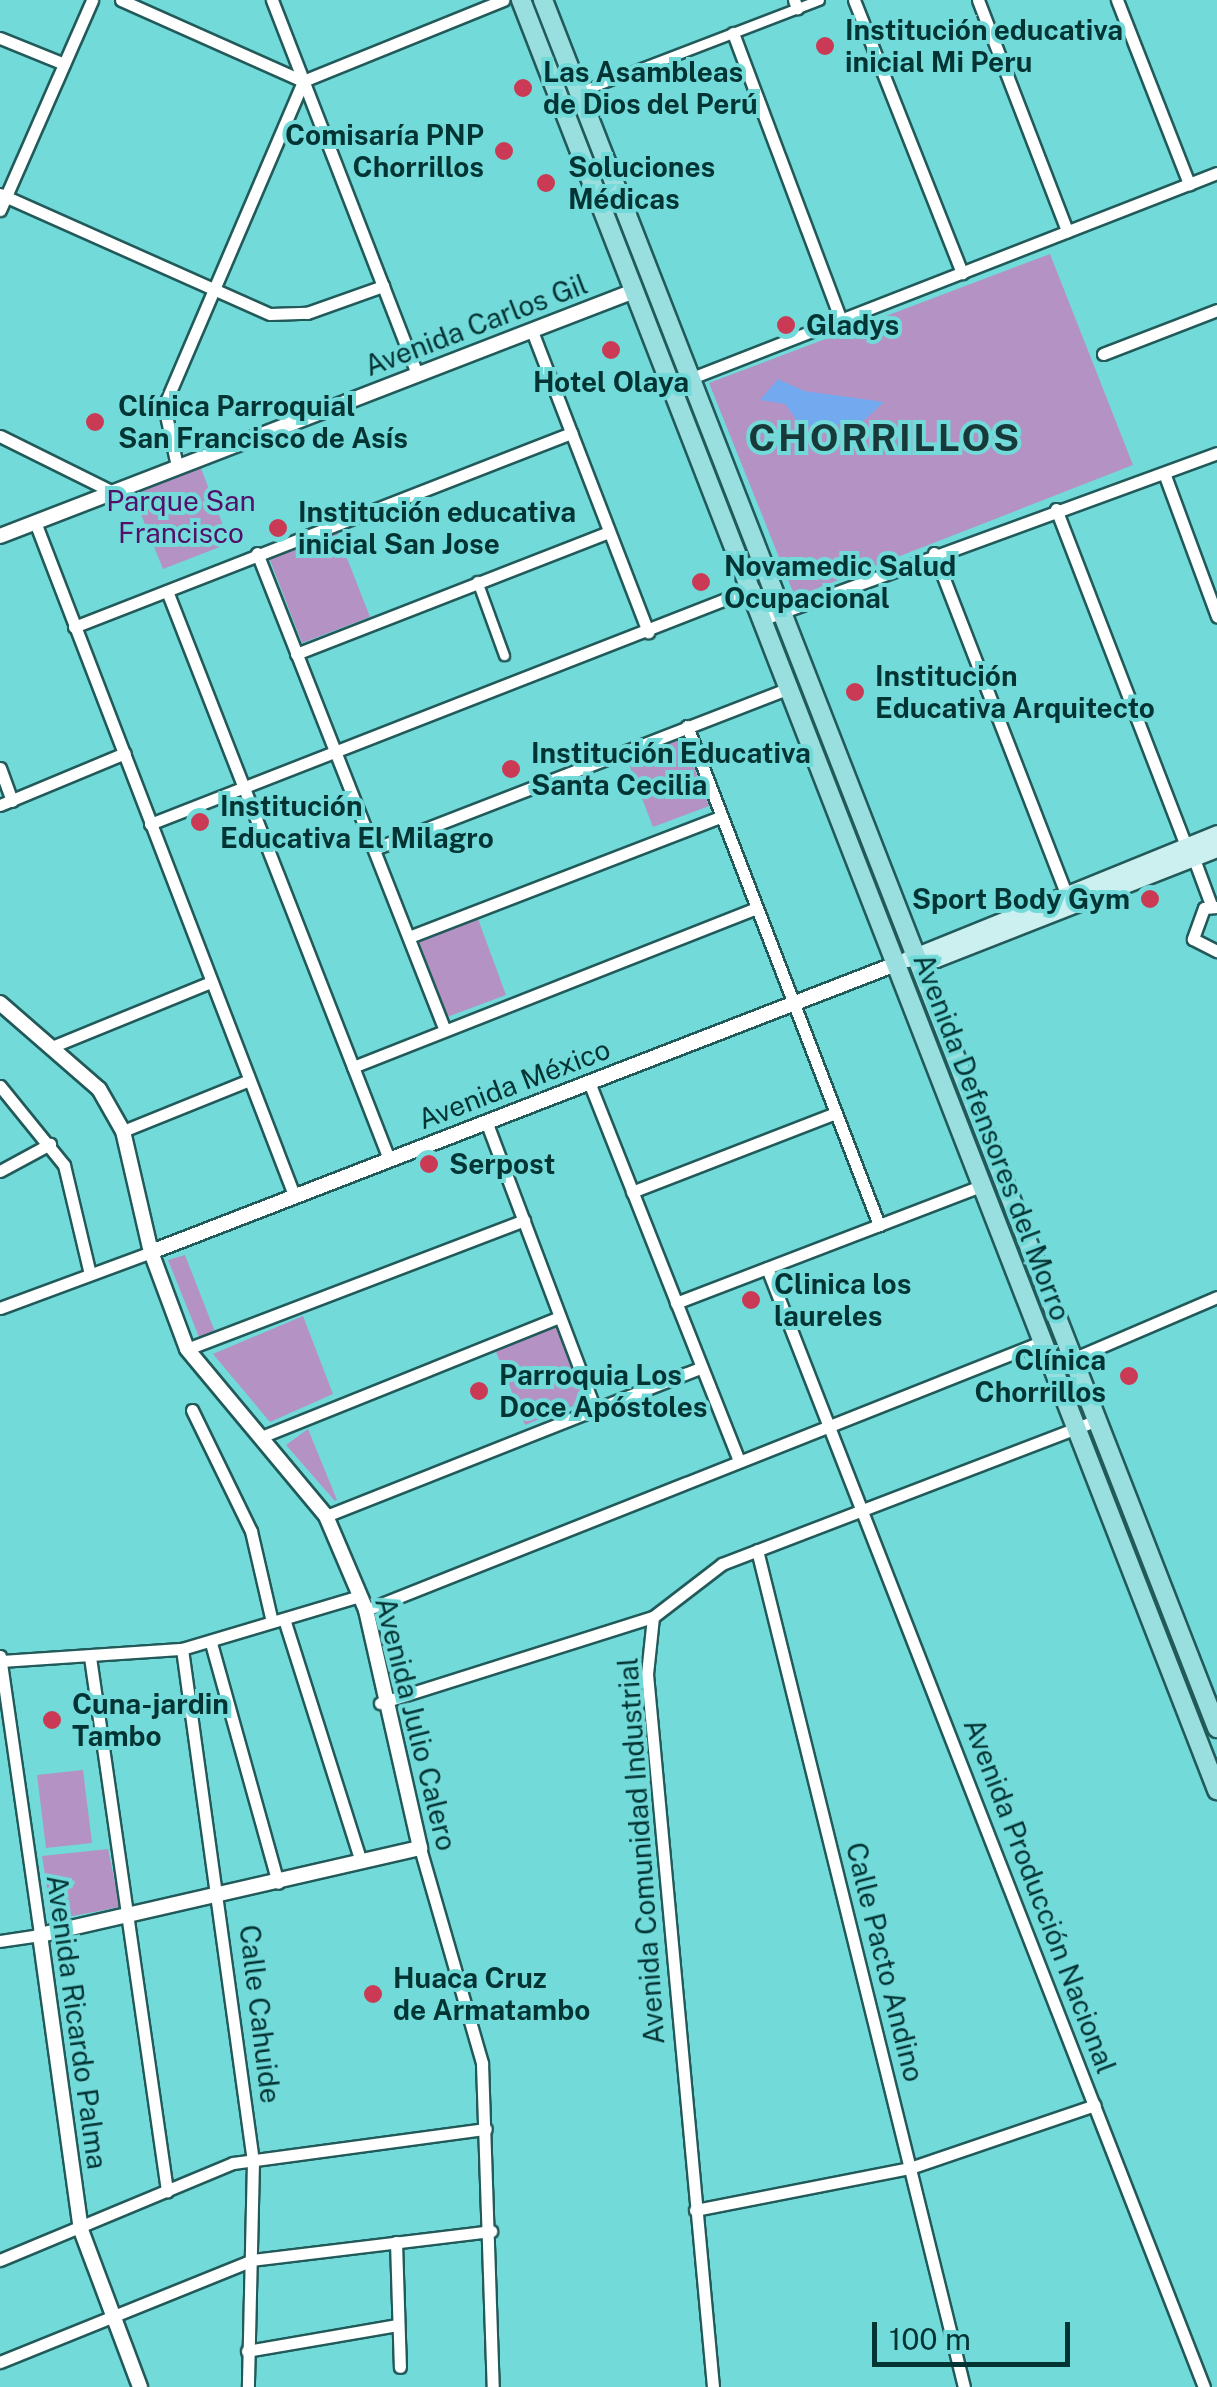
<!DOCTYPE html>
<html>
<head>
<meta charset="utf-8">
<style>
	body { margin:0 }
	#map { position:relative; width:1217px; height:2387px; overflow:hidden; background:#73dada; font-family:"Public Sans",sans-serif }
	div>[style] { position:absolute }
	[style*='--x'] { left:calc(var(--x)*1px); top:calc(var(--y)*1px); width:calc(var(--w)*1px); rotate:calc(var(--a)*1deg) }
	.green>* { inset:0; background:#b492c3 }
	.water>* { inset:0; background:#73a9ee }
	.roads { filter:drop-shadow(2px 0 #225a5a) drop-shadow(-2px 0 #225a5a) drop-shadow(0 2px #225a5a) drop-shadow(0 -2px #225a5a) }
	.pedestrian>* { height:9px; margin:-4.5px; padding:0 4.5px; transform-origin:4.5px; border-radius:4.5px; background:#fff }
	.minor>* { height:11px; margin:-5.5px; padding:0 5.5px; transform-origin:5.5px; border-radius:5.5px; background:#fff }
	.tertiary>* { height:14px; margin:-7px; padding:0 7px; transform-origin:7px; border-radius:7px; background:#fff }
	.secondary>* { height:15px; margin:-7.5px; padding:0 7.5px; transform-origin:7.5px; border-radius:7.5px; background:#ccefef }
	.primary>* { height:18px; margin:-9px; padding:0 9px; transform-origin:9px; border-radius:9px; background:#9adfdf }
	.dots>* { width:28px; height:28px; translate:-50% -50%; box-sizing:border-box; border:5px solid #73dada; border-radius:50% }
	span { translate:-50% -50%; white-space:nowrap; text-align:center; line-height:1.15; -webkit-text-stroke:8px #73dada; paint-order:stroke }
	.poi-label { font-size:28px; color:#033434; font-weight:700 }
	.left { translate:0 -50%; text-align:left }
	.right { translate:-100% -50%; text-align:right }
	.street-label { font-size:28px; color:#033434 }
	.park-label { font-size:28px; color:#521069 }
	.district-label { font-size:38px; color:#183939; font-weight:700; letter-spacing:2.5px }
	.scale { position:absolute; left:872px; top:2322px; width:198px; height:45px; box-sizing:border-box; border:5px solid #033434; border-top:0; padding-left:12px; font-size:30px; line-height:35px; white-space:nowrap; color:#033434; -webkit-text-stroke:8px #73dada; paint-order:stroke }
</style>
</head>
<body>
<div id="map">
	<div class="green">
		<div style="clip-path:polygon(1050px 254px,1133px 465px,795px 597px,709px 383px)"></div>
		<div style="clip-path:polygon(200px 466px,230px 543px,163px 569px,132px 492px)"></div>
		<div style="clip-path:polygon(336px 530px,370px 617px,302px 643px,268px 555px)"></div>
		<div style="clip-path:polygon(681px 733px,709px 806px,653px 827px,625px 754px)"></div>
		<div style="clip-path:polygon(478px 919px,506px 995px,447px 1017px,419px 941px)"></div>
		<div style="clip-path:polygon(185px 1255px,215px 1332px,199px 1337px,168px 1260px)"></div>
		<div style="clip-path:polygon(303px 1316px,333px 1394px,270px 1422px,213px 1354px)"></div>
		<div style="clip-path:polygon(555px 1323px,586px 1401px,525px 1425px,494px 1347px)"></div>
		<div style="clip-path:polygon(308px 1429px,337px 1500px,335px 1501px,286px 1445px)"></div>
		<div style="clip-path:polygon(83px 1770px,92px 1843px,46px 1848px,37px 1775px)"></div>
		<div style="clip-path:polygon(108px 1849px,120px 1907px,52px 1920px,42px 1856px)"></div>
	</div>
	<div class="water">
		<div style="clip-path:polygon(778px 379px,804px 391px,884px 402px,860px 424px,801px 426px,785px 404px,760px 400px)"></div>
	</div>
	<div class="roads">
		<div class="pedestrian">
			<div style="--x:579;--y:92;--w:257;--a:-21"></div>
			<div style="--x:477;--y:581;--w:79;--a:70"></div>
		</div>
		<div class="minor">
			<div style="--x:121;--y:0;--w:199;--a:24"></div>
			<div style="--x:272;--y:0;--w:401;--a:68.8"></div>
			<div style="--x:794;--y:0;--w:9;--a:69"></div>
			<div style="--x:854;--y:0;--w:294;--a:68.4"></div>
			<div style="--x:978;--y:0;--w:248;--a:68.9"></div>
			<div style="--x:1117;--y:0;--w:198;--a:68.6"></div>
			<div style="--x:733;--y:33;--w:307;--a:69.4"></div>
			<div style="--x:0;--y:38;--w:69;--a:22.1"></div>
			<div style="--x:0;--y:194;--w:295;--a:24"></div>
			<div style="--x:270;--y:314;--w:37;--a:-2"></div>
			<div style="--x:307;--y:313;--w:81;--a:-19.6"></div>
			<div style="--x:0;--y:210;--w:229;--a:-66.3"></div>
			<div style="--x:532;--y:331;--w:323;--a:68.9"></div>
			<div style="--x:1103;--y:354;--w:122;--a:-21.1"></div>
			<div style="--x:689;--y:379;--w:567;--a:-21.31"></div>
			<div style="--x:0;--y:436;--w:126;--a:26.4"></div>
			<div style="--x:177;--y:466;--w:61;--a:-102.2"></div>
			<div style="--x:164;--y:406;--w:353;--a:-66.8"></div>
			<div style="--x:303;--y:81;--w:216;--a:-22"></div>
			<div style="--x:1164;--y:473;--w:153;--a:69.7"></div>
			<div style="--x:1056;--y:509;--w:361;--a:68.9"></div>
			<div style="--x:35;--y:522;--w:721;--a:68.95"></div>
			<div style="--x:257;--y:553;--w:510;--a:68.51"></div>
			<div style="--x:934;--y:553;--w:371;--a:68.8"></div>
			<div style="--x:167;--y:591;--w:610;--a:68.65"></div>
			<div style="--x:761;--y:620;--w:486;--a:-20.1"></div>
			<div style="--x:74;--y:627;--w:534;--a:-21.32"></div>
			<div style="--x:296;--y:654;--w:336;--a:-21.3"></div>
			<div style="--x:687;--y:726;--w:535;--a:68.95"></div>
			<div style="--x:0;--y:768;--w:35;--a:70"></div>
			<div style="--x:0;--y:805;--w:135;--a:-22.6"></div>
			<div style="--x:150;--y:824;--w:648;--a:-21.34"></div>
			<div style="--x:374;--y:849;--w:443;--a:-21.2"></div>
			<div style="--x:1194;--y:859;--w:49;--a:69.7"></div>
			<div style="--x:1217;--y:907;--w:13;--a:176"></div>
			<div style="--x:1204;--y:908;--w:33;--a:110"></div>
			<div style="--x:1193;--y:939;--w:27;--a:27"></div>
			<div style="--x:409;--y:937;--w:333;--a:-21.1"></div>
			<div style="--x:54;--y:1046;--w:170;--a:-22.2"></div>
			<div style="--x:353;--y:1067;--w:432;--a:-21.5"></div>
			<div style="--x:589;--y:1082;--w:405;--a:68.4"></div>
			<div style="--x:0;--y:1086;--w:102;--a:51"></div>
			<div style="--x:64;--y:1165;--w:112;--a:76.6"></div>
			<div style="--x:486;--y:1121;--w:308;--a:69.3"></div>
			<div style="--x:123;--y:1131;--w:136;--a:-22"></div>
			<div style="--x:0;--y:1171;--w:57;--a:-28.4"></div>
			<div style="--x:632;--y:1192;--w:216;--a:-21.2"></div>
			<div style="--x:767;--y:1268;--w:1201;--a:68.67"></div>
			<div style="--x:676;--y:1303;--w:324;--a:-21"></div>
			<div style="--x:0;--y:1308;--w:161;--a:-20.3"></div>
			<div style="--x:187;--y:1349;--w:361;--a:-20.9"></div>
			<div style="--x:1070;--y:1360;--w:160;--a:-23.2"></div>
			<div style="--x:192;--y:1410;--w:135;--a:64"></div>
			<div style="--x:251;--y:1531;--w:93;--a:77"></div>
			<div style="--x:261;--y:1437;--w:321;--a:-21.9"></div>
			<div style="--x:326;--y:1516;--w:404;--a:-21.6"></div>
			<div style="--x:757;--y:1550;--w:862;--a:76.11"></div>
			<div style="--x:366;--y:1610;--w:726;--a:-21.65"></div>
			<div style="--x:653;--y:1617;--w:57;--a:96"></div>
			<div style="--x:647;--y:1674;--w:716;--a:84.71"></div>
			<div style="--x:284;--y:1619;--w:255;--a:72.4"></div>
			<div style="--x:211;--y:1643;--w:249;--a:74.4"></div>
			<div style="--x:182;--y:1649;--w:517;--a:82.11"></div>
			<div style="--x:253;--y:2161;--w:226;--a:91.3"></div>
			<div style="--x:0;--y:1656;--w:282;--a:81.8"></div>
			<div style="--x:40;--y:1935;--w:40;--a:171.5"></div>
			<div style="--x:90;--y:1657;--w:540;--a:81.79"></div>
			<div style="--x:0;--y:1661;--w:182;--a:-3.8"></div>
			<div style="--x:182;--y:1649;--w:186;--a:-16.6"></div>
			<div style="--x:380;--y:1703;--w:286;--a:-17.5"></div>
			<div style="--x:653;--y:1617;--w:87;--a:-37.5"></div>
			<div style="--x:722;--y:1564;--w:399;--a:-21"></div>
			<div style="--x:420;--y:1848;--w:224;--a:73.9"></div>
			<div style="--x:482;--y:2063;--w:324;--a:88.1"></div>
			<div style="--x:695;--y:2210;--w:219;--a:-11.1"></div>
			<div style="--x:910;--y:2168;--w:195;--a:-18.8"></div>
			<div style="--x:396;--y:2242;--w:125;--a:88.2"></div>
			<div style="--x:0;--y:2260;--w:252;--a:-22.6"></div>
			<div style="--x:233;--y:2163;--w:255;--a:-7.7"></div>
			<div style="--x:247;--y:2351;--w:153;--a:-9.8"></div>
			<div style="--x:0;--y:2362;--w:272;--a:-22"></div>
			<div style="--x:252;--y:2260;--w:241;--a:-6.9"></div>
		</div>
		<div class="tertiary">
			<div style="--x:0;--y:536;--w:680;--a:-21.13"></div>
			<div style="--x:0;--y:1003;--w:131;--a:41"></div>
			<div style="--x:99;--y:1089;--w:48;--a:60.3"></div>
			<div style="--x:123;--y:1131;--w:124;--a:77"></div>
			<div style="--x:151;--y:1252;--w:103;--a:69.6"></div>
			<div style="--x:187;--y:1349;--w:217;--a:50.2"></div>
			<div style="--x:326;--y:1516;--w:102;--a:66.9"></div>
			<div style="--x:366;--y:1610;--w:244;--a:77.2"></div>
			<div style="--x:420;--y:1848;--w:390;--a:167.1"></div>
			<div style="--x:40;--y:1935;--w:298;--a:82.1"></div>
			<div style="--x:81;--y:2230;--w:168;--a:69.4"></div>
			<div style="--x:151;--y:1252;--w:799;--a:-21.14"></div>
		</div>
		<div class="secondary">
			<div style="--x:914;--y:956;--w:22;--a:8"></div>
			<div style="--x:936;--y:959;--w:302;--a:-21.4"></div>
			<div style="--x:907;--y:959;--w:335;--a:-22.1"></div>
		</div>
		<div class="primary">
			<div style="--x:521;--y:0;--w:1921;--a:68.75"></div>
			<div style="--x:543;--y:0;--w:1855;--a:68.69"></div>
		</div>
	</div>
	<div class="dots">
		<div style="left:825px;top:46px;background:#ca3a54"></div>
		<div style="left:523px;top:88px;background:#ca3a54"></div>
		<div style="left:504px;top:151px;background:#ca3a54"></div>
		<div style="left:546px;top:183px;background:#ca3a54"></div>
		<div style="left:786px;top:325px;background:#ca3a54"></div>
		<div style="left:611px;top:350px;background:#ca3a54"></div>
		<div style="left:95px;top:422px;background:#ca3a54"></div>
		<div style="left:278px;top:528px;background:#ca3a54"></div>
		<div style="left:701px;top:582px;background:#ca3a54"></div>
		<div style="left:855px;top:692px;background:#ca3a54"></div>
		<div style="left:511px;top:769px;background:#ca3a54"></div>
		<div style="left:200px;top:822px;background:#ca3a54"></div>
		<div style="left:1150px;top:899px;background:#ca3a54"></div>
		<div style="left:429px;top:1164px;background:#ca3a54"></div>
		<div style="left:751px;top:1300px;background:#ca3a54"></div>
		<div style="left:1129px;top:1376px;background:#ca3a54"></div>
		<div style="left:479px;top:1391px;background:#ca3a54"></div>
		<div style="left:52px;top:1720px;background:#ca3a54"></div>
		<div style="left:373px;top:1994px;background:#ca3a54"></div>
	</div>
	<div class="poi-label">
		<span class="left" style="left:845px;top:46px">Institución educativa<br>inicial Mi Peru</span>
		<span class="left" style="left:543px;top:88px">Las Asambleas<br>de Dios del Perú</span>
		<span class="right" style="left:484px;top:151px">Comisaría PNP<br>Chorrillos</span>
		<span class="left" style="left:568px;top:183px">Soluciones<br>Médicas</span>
		<span class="left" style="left:806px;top:325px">Gladys</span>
		<span style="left:611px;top:382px">Hotel Olaya</span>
		<span class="left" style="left:118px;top:422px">Clínica Parroquial<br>San Francisco de Asís</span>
		<span class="left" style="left:298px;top:528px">Institución educativa<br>inicial San Jose</span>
		<span class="left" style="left:724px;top:582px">Novamedic Salud<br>Ocupacional</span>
		<span class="left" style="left:875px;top:692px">Institución<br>Educativa Arquitecto</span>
		<span class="left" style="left:531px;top:769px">Institución Educativa<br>Santa Cecilia</span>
		<span class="left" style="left:220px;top:822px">Institución<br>Educativa El Milagro</span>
		<span class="right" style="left:1130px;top:899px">Sport Body Gym</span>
		<span class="left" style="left:449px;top:1164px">Serpost</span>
		<span class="left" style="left:774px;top:1300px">Clinica los<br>laureles</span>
		<span class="right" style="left:1106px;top:1376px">Clínica<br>Chorrillos</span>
		<span class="left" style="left:499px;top:1391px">Parroquia Los<br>Doce Apóstoles</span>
		<span class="left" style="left:72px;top:1720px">Cuna-jardin<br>Tambo</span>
		<span class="left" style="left:393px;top:1994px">Huaca Cruz<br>de Armatambo</span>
	</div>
	<div class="street-label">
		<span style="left:476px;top:325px;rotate:-21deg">Avenida Carlos Gil</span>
		<span style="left:514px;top:1084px;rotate:-21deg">Avenida México</span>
		<span style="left:992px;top:1137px;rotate:69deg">Avenida Defensores del Morro</span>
		<span style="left:416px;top:1724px;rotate:76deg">Avenida Julio Calero</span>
		<span style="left:641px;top:1851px;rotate:-94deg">Avenida Comunidad Industrial</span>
		<span style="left:1040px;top:1896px;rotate:69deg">Avenida Producción Nacional</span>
		<span style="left:885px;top:1962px;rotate:76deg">Calle Pacto Andino</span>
		<span style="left:260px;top:2014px;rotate:83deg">Calle Cahuide</span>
		<span style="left:77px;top:2022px;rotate:82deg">Avenida Ricardo Palma</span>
	</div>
	<div class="park-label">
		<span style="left:181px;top:517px">Parque San<br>Francisco</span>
	</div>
	<div class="district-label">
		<span style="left:885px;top:438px">CHORRILLOS</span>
	</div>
	<div class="scale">100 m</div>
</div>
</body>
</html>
